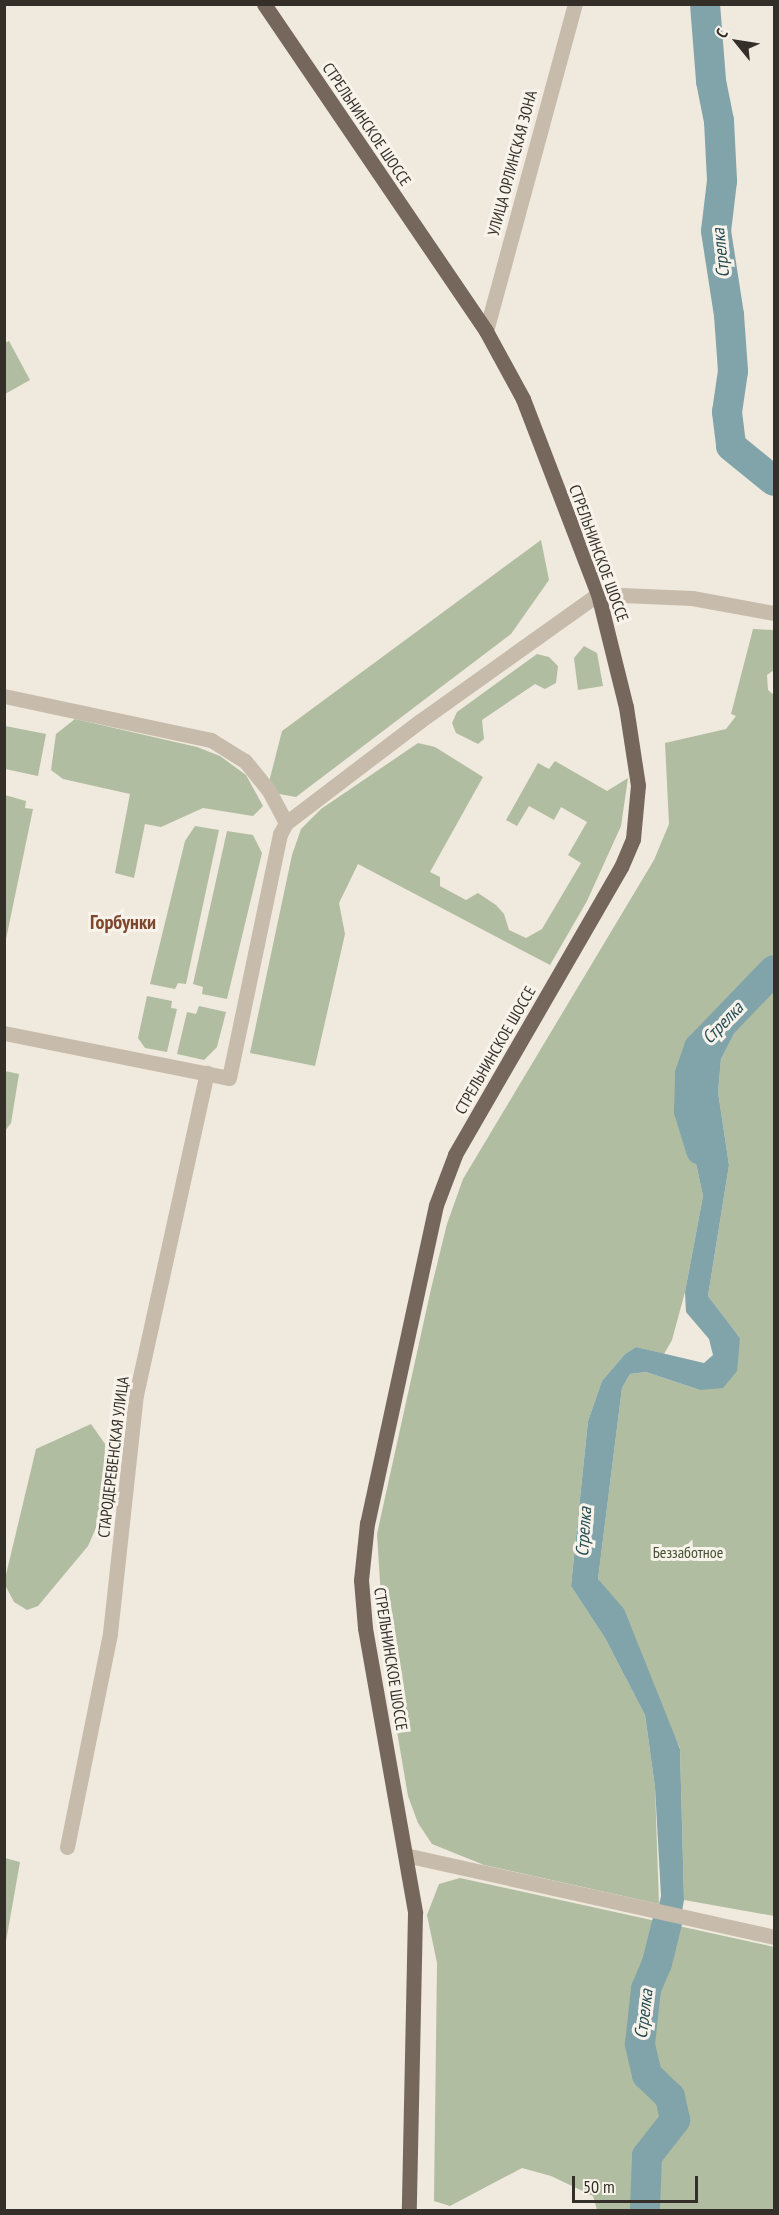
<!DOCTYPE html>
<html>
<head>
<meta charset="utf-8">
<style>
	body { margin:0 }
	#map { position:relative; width:779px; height:2215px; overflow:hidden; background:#f0e9de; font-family:"PT Sans Narrow",sans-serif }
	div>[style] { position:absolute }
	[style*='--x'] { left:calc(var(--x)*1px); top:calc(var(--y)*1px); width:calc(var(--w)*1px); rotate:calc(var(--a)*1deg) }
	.green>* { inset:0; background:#b1bda0 }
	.water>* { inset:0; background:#80a4aa }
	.river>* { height:30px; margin:-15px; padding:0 15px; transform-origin:15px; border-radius:15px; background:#80a4aa }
	.minor>* { height:15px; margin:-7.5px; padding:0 7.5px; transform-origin:7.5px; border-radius:7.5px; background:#c7bbab }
	.major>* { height:15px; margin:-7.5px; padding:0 7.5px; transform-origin:7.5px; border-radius:7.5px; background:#76675d }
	span { translate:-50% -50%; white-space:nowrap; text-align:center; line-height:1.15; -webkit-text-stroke:6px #f8f3ea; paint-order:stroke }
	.street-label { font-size:16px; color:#352f2a }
	.park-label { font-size:16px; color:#425130 }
	.water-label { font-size:18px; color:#244b53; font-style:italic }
	.quarter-label { font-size:20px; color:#7c472c; font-weight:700 }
	.frame { position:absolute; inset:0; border:6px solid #352f2a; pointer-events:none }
	.north { position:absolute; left:707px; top:12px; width:60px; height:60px; -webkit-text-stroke:4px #f8f3ea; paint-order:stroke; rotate:300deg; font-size:16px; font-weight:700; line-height:24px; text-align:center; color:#352f2a }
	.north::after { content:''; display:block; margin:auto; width:21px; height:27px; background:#352f2a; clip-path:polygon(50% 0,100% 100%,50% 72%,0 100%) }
	.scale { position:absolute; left:572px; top:2176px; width:126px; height:27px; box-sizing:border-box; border:3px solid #352f2a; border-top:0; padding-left:8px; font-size:18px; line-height:21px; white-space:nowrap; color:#352f2a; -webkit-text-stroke:4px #f8f3ea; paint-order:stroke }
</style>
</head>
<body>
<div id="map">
	<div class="green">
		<div style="clip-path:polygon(9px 341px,30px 380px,5px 394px,5px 343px)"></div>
		<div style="clip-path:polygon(541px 540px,549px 580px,511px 634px,296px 797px,279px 794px,269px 782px,282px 731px)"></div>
		<div style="clip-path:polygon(753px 629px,774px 630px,774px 670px,767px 675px,768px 690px,774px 695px,774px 958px,734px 992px,688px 1094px,692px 1145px,703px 1196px,685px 1292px,672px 1340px,664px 1354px,636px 1347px,625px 1354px,602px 1381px,588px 1421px,571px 1586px,605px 1638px,645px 1715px,655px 1787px,659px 1904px,484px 1865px,432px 1844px,418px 1823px,408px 1796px,385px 1661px,377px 1534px,431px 1289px,447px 1224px,463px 1179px,654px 860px,669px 824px,665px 743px,726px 729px,736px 716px,731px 714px)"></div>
		<div style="clip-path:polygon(584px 646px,597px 653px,603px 686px,578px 690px,574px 658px)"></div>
		<div style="clip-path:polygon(537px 654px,549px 657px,558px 666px,556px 683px,545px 689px,535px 684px,482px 720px,484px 739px,478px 744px,456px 733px,452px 723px,457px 712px)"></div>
		<div style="clip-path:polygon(75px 719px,197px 747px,220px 756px,246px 775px,263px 806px,253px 816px,203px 808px,161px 827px,145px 824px,134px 878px,115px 873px,130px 794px,63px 779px,51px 770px,56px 734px)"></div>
		<div style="clip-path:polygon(5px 726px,46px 734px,38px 776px,5px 769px)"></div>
		<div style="clip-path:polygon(418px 743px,435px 747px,483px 777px,430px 872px,440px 877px,440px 886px,466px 900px,478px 893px,496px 905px,504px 914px,509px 930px,526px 938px,542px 929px,581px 863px,568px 855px,587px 822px,561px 807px,554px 820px,529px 806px,517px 826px,506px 820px,538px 763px,549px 769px,555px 761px,607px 791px,628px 778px,621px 826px,587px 901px,550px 965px,358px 864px,339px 903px,345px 934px,315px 1066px,250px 1053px,292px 855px,301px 829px,321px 809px)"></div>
		<div style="clip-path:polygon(5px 795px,26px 801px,25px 808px,33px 809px,5px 944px)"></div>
		<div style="clip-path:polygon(195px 826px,219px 830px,186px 984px,178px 983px,175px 989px,150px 984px,185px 841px)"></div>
		<div style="clip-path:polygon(227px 831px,253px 835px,262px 853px,227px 999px,202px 994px,203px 987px,193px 984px)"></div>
		<div style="clip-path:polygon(774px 988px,774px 1916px,684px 1900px,680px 1748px,598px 1579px,622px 1388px,630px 1374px,646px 1372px,700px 1390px,740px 1338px,708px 1296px,729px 1165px,718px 1092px,721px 1059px,737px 1028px,763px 996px)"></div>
		<div style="clip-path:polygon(147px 996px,172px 1001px,171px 1008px,177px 1009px,167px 1052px,145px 1048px,138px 1038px)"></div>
		<div style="clip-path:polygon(199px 1006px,226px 1012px,217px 1047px,204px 1060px,177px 1054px,187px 1012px,196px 1014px)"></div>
		<div style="clip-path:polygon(5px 1071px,19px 1074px,11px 1123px,5px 1131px)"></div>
		<div style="clip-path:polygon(91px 1424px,105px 1444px,103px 1512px,88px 1546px,38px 1606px,27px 1610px,14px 1602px,4px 1583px,36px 1449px)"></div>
		<div style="clip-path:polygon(5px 1858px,20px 1862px,5px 1947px,4px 1858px)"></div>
		<div style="clip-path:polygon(460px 1878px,774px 1947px,774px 2210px,597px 2210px,593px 2196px,551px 2176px,522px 2168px,450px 2206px,434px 2201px,437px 1963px,427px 1915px,439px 1884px)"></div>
	</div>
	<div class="water">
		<div style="clip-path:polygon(774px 958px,774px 988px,763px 996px,737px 1028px,721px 1059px,718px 1092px,729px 1165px,708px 1296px,740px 1338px,737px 1371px,723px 1388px,700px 1390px,646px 1372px,630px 1374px,622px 1388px,598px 1579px,624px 1609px,680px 1749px,684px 1900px,674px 1957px,657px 1963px,653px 1931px,661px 1896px,655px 1787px,645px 1715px,605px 1638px,571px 1586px,588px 1421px,602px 1381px,625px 1354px,636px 1347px,704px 1363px,713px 1355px,709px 1339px,686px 1312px,685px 1292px,703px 1196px,692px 1145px,688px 1094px,701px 1050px,734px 992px)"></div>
	</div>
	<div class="river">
		<div style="--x:705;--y:4;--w:77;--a:85.5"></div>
		<div style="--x:711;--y:81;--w:41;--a:78.7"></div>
		<div style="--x:719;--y:121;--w:60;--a:87.1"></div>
		<div style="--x:722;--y:181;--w:50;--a:96.8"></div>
		<div style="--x:716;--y:231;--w:85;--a:81.2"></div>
		<div style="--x:729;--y:315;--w:56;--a:85.9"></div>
		<div style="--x:733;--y:371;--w:41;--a:98.3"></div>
		<div style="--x:727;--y:412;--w:34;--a:83"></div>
		<div style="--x:731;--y:446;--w:55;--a:39.1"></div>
		<div style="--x:701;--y:1150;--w:41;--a:-107.1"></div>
		<div style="--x:689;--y:1111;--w:37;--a:-88"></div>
		<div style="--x:690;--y:1074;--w:28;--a:-71"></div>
		<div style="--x:699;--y:1048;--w:108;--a:-46.1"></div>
		<div style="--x:645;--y:2210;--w:54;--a:-87.9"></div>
		<div style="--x:647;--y:2156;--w:46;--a:-52.1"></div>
		<div style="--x:675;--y:2120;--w:24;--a:-102"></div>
		<div style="--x:670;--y:2097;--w:32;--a:-136"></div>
		<div style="--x:647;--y:2075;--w:32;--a:-103"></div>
		<div style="--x:640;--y:2044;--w:55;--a:-83.8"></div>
		<div style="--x:646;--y:1989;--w:28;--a:-67"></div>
		<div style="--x:657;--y:1963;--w:41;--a:-76"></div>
	</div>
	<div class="minor">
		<div style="--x:486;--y:331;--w:339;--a:-74.8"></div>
		<div style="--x:4;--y:696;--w:212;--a:12"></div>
		<div style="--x:211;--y:740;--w:40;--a:32"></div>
		<div style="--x:245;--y:761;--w:36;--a:51"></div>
		<div style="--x:268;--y:789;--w:38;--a:62"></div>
		<div style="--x:4;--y:1033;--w:229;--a:11.3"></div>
		<div style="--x:229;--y:1078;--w:249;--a:-78.2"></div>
		<div style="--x:280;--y:834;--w:13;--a:-61"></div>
		<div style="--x:286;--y:823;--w:168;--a:-37.3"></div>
		<div style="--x:420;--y:721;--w:219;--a:-35.5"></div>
		<div style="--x:598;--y:594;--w:94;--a:2.4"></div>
		<div style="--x:692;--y:598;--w:83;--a:10.4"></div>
		<div style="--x:67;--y:1847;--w:218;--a:-78.6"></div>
		<div style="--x:110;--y:1633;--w:239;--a:-83.8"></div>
		<div style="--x:136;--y:1395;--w:330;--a:-77.6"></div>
		<div style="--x:405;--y:1855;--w:378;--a:12.5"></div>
	</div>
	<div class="major">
		<div style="--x:264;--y:4;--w:395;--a:55.8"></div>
		<div style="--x:486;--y:331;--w:77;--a:61.4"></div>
		<div style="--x:523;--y:399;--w:209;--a:69"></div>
		<div style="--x:598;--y:594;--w:116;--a:76.1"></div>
		<div style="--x:626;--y:707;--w:79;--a:81.3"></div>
		<div style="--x:638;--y:785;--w:54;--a:95.3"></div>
		<div style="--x:633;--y:839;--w:30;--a:113"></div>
		<div style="--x:621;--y:867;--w:332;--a:120"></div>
		<div style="--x:455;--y:1155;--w:53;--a:110.8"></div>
		<div style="--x:436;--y:1205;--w:325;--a:102.2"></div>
		<div style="--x:367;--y:1523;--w:57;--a:96"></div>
		<div style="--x:361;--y:1580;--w:48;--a:85.2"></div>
		<div style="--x:365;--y:1628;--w:289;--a:80"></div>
		<div style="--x:415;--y:1913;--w:297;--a:91.2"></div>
	</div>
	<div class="street-label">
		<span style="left:367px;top:124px;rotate:56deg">СТРЕЛЬНИНСКОЕ ШОССЕ</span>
		<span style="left:512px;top:163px;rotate:-75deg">УЛИЦА ОРЛИНСКАЯ ЗОНА</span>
		<span style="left:599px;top:553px;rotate:70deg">СТРЕЛЬНИНСКОЕ ШОССЕ</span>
		<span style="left:495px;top:1050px;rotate:-60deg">СТРЕЛЬНИНСКОЕ ШОССЕ</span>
		<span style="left:113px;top:1457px;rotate:-83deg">СТАРОДЕРЕВЕНСКАЯ УЛИЦА</span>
		<span style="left:391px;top:1659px;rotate:81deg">СТРЕЛЬНИНСКОЕ ШОССЕ</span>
	</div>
	<div class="park-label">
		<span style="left:688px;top:1552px">Беззаботное</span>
	</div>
	<div class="water-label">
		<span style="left:721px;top:253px;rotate:-96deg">Стрелка</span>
		<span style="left:723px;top:1023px;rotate:-46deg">Стрелка</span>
		<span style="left:584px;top:1532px;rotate:-86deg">Стрелка</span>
		<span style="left:644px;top:2014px;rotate:-83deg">Стрелка</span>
	</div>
	<div class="quarter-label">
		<span style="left:123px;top:922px">Горбунки</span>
	</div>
	<div class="frame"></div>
	<div class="north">С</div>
	<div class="scale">50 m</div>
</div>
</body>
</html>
